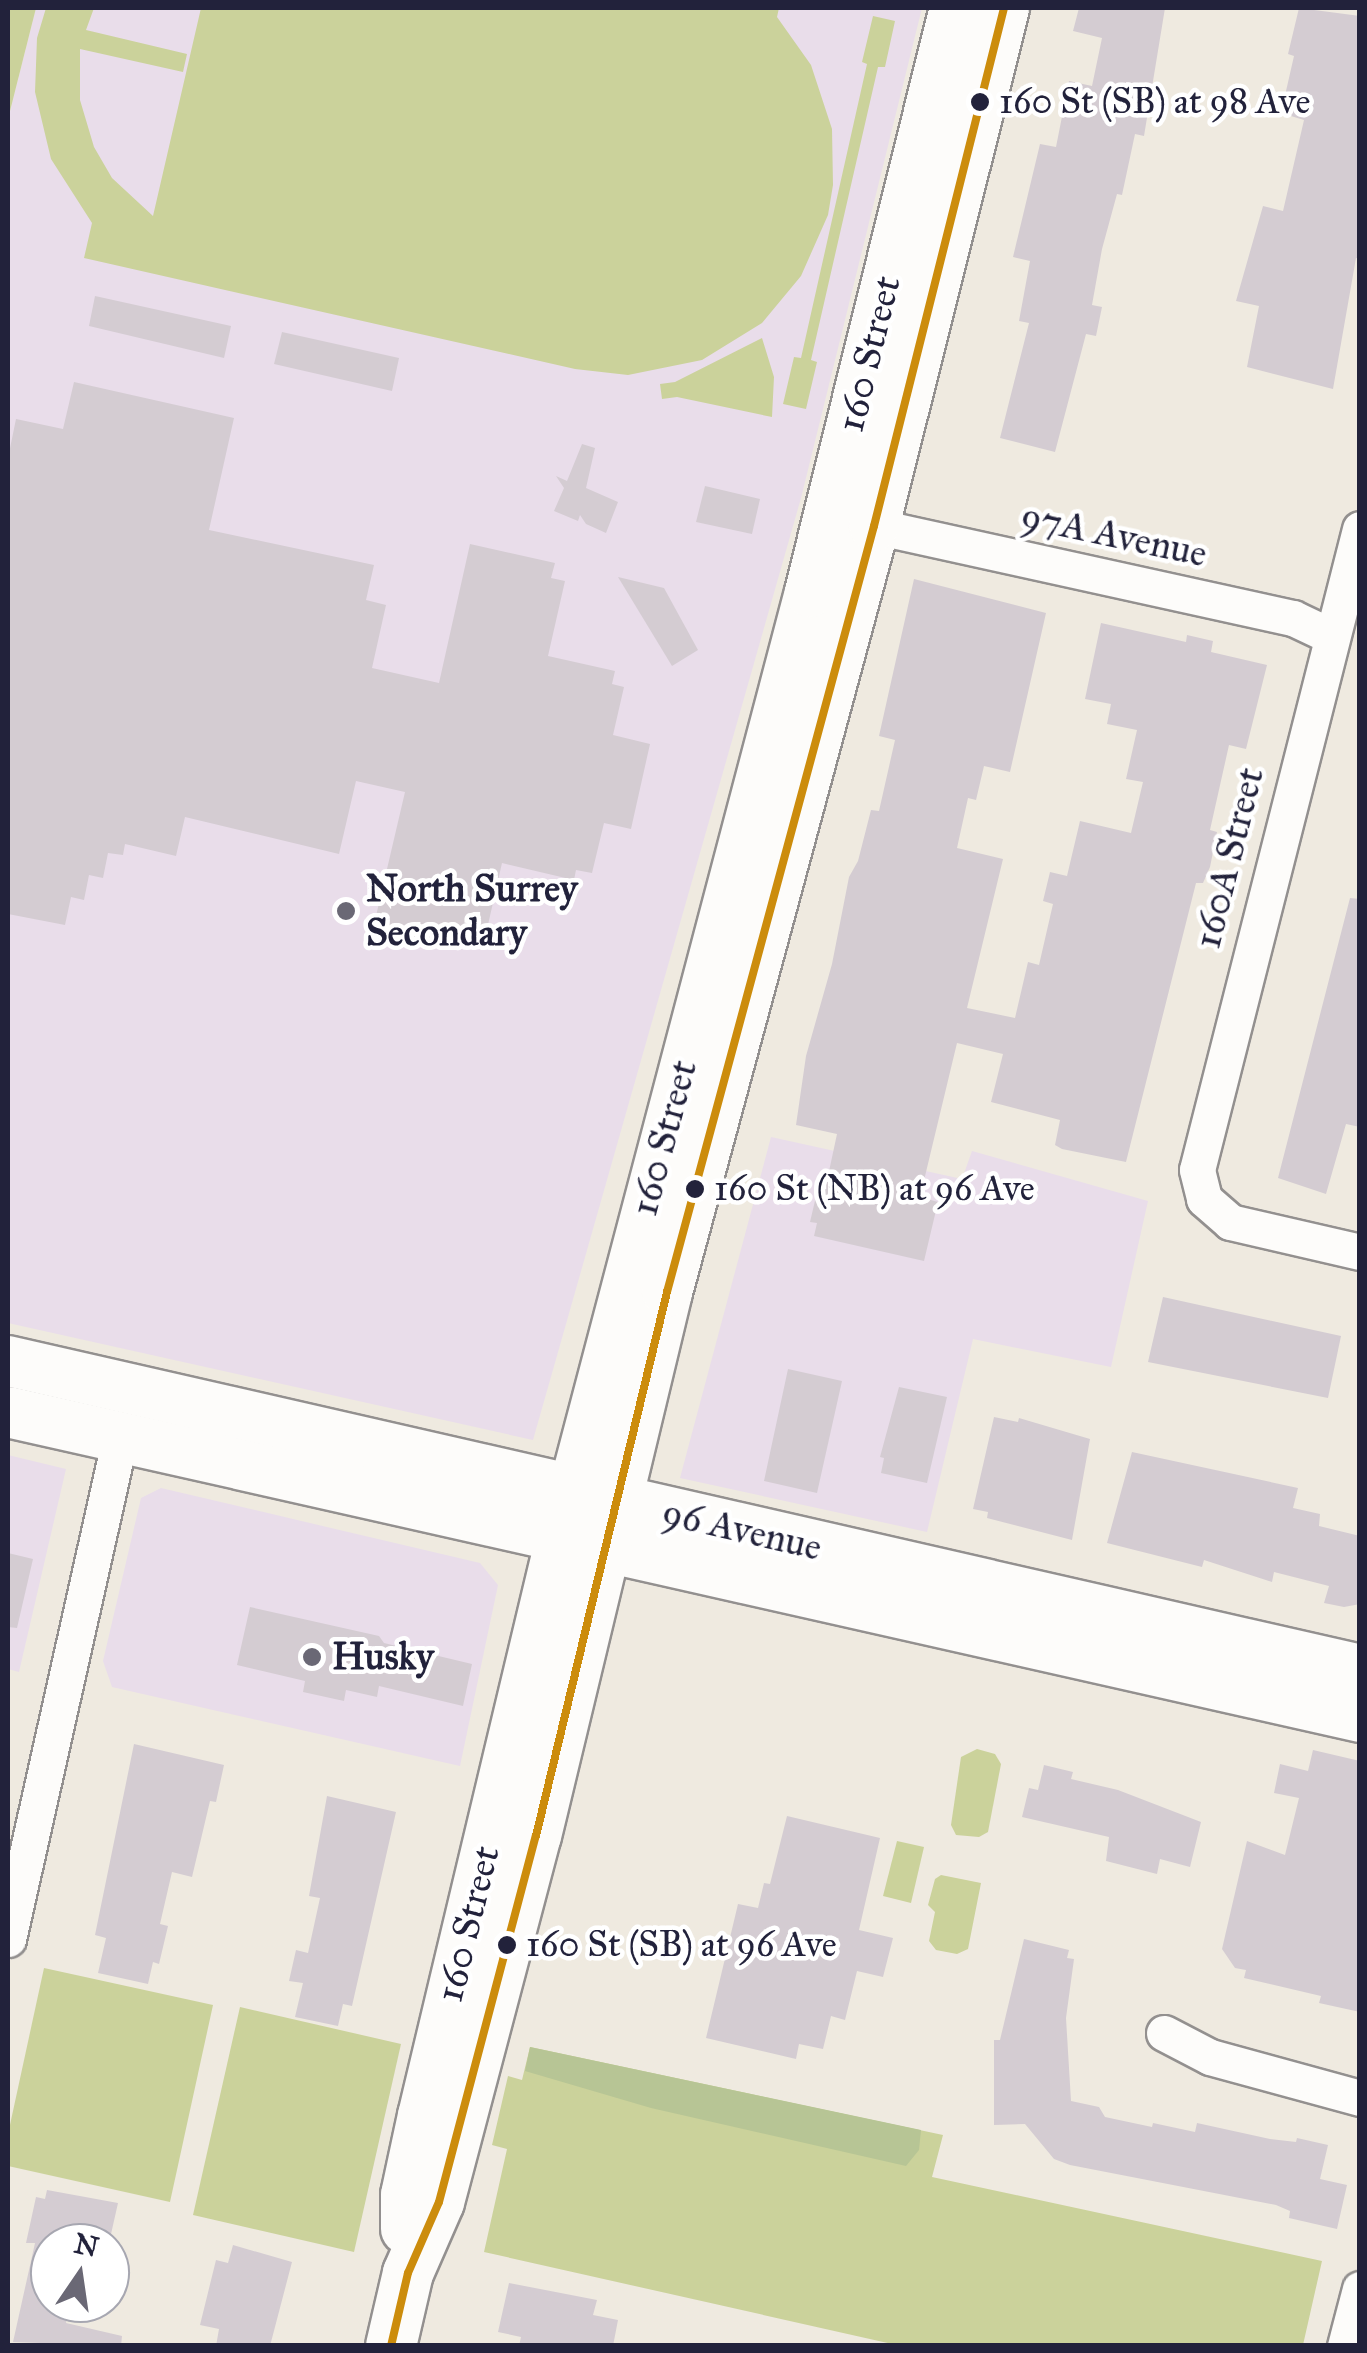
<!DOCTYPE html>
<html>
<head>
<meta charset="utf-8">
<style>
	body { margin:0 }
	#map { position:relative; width:1367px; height:2353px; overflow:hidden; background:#efeae0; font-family:"IM FELL Great Primer",serif }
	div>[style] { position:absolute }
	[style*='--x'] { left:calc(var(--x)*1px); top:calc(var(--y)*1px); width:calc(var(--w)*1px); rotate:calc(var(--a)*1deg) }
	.built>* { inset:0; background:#e9ddea }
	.green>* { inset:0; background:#cbd29b }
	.forest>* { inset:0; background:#b7c595 }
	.building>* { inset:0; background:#d4ccd2 }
	.roads { filter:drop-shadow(2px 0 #93908f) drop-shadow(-2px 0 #93908f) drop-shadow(0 2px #93908f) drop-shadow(0 -2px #93908f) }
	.minor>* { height:35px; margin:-17.5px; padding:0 17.5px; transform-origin:17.5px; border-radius:17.5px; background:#fdfcfa }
	.secondary>* { height:50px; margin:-25px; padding:0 25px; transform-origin:25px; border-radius:25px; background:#fdfcfa }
	.bus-1>* { height:8px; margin:-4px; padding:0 4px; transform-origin:4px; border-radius:4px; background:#cc8c0c }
	.dots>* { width:28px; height:28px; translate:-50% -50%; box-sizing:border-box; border:5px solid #fff; border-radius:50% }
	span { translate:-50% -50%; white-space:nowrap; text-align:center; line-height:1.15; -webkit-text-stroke:9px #fff; paint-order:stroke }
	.bus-label { font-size:36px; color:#22223b }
	.left { translate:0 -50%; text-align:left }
	.street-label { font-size:38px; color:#22223b }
	.poi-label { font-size:38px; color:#22223b; font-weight:700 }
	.frame { position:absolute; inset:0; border:10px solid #22223b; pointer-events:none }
	.north { position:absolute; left:30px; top:2223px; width:100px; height:100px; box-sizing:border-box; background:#fff; border:2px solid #a7a7b1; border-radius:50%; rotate:13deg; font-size:28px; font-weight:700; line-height:40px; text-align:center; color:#22223b }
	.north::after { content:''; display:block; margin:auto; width:35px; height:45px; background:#6a6875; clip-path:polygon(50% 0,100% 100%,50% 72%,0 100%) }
</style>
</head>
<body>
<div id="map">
	<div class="built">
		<div style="clip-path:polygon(36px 8px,922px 8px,801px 498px,533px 1440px,8px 1323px,8px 119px)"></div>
		<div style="clip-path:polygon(771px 1137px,962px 1179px,972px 1151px,1148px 1201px,1111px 1367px,973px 1339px,927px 1532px,680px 1478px)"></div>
		<div style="clip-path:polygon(8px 1455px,66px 1469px,19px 1672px,8px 1669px)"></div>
		<div style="clip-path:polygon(161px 1488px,480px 1563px,498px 1585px,460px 1766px,112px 1687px,103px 1661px,141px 1498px)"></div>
	</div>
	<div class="green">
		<div style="clip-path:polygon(8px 8px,36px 8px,8px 119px)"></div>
		<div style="clip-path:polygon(46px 8px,94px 8px,86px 30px,187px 54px,183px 72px,80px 49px,80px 100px,94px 147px,112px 178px,153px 216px,201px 8px,779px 8px,777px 17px,811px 65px,832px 129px,833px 185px,828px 215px,801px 276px,762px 323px,702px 360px,628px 375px,575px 369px,84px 258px,92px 223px,51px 159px,35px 92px,37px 38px)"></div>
		<div style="clip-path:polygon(873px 16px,895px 21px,885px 67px,878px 67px,811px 360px,817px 362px,806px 409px,783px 404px,794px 357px,801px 358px,867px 64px,862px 62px)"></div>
		<div style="clip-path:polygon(762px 338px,774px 377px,772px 417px,677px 397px,662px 399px,660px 384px,675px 382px)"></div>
		<div style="clip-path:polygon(977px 1749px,995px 1754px,1001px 1764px,988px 1832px,979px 1837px,956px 1835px,951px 1825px,961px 1757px)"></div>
		<div style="clip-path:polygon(897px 1841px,924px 1847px,911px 1903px,883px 1896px)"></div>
		<div style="clip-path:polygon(941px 1875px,981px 1883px,968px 1949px,957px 1954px,936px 1950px,929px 1941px,935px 1912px,928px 1905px,935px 1879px)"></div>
		<div style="clip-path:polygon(44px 1968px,213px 2005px,170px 2202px,8px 2166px,8px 2134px)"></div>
		<div style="clip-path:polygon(240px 2007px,401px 2044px,354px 2252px,193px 2215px)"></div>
		<div style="clip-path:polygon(530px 2047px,943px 2135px,932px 2177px,1322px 2261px,1303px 2345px,901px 2346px,484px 2252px,507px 2149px,492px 2145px,508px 2076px,522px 2080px)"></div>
	</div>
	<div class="forest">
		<div style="clip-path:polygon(530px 2047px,921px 2130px,919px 2150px,906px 2166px,651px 2108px,525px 2071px)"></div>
	</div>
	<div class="building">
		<div style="clip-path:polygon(1079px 8px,1165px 8px,1144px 136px,1135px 134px,1122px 195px,1117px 194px,1102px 249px,1092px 305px,1102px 307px,1096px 336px,1086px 334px,1055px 452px,1000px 438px,1029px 323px,1019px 321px,1030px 261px,1013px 257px,1040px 144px,1056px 147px,1069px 81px,1092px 86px,1102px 38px,1073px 31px)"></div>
		<div style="clip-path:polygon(1299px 8px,1360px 16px,1360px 259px,1356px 258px,1333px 389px,1247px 367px,1259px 306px,1236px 301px,1263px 206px,1283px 211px,1304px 120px,1281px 113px,1294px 56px,1288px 54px)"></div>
		<div style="clip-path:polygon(95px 296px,231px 326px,224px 358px,89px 326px)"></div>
		<div style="clip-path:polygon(282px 332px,399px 358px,392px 391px,274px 364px)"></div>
		<div style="clip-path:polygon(74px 382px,234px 418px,209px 530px,374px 565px,366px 600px,386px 605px,372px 668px,439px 683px,470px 544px,555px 563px,551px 578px,565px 581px,548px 656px,615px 671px,612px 684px,624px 687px,613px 735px,650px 744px,631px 829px,604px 823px,592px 873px,576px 870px,574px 880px,502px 863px,485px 938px,428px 924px,424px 945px,372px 933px,405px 792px,356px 781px,339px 854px,185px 817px,176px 856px,125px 844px,123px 855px,108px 853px,103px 878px,89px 875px,84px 900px,71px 897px,65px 925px,8px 914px,8px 458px,16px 419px,63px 429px)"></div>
		<div style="clip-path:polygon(582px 444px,595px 448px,586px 488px,618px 502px,606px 533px,586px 524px,580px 515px,578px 521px,554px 511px,564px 488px,556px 476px,567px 481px)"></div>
		<div style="clip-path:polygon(705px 486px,760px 499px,752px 534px,696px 522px)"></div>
		<div style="clip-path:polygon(618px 577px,664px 588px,698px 650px,672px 666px)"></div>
		<div style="clip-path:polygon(914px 579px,1046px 613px,1010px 772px,984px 766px,976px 800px,968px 798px,957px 848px,1003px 859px,967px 1008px,1015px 1018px,1028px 962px,1039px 965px,1053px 904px,1043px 901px,1050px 872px,1067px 876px,1080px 821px,1131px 833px,1143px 782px,1126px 779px,1137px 730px,1107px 724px,1111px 704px,1085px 699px,1101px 623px,1186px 642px,1187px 635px,1213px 641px,1211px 652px,1267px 665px,1246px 749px,1229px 745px,1210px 830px,1217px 832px,1210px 867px,1203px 883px,1196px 883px,1126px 1162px,1062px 1149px,1055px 1145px,1060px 1120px,991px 1102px,1003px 1054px,957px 1043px,920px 1197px,938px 1202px,924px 1261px,814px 1236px,817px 1223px,810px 1222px,818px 1188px,825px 1190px,837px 1134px,796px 1125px,806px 1056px,832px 964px,849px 877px,858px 861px,871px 810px,879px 811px,895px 740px,879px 736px)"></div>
		<div style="clip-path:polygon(1350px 898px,1360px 899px,1360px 1127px,1346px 1124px,1326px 1194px,1278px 1178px)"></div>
		<div style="clip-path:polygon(1163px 1297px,1341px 1336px,1328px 1398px,1148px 1362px)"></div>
		<div style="clip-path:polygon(788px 1369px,842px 1381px,817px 1493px,764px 1481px)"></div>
		<div style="clip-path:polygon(899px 1387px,947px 1397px,927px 1483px,881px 1473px,884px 1458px,880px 1457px)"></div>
		<div style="clip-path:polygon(994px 1417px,1018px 1422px,1019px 1418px,1090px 1439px,1072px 1540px,987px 1518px,988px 1512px,973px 1509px)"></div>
		<div style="clip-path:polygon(1132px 1452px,1298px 1488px,1293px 1508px,1320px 1514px,1319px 1526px,1360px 1536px,1360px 1604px,1344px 1607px,1324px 1603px,1329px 1586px,1274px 1572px,1272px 1582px,1204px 1560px,1202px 1567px,1107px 1543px)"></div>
		<div style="clip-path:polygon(8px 1553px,33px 1559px,17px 1628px,8px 1627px)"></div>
		<div style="clip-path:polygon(250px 1607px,379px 1636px,384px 1643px,472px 1664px,463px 1706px,379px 1686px,377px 1697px,346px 1690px,344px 1701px,303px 1692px,305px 1681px,237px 1665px)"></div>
		<div style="clip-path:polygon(134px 1744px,224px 1765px,216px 1802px,210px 1801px,192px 1877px,172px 1872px,160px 1924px,168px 1926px,159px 1964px,153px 1962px,148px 1984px,98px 1973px,106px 1938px,95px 1935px)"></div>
		<div style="clip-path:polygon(1313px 1750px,1360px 1761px,1360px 2012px,1319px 2003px,1321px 1996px,1244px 1978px,1246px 1970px,1235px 1968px,1222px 1949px,1247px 1841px,1285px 1855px,1299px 1798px,1274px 1793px,1280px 1764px,1308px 1771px)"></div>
		<div style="clip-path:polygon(1044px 1765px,1073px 1772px,1071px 1779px,1118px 1790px,1201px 1822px,1190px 1867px,1160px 1859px,1157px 1874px,1106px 1861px,1109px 1837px,1022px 1817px,1029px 1788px,1038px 1790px)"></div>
		<div style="clip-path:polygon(327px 1796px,396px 1812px,352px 2006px,343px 2004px,338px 2026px,295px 2017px,303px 1983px,289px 1981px,296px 1950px,308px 1953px,320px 1898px,309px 1896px)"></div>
		<div style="clip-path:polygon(787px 1816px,880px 1838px,859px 1930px,893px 1938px,883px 1977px,857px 1971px,845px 2020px,831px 2016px,823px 2049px,799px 2044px,796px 2059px,706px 2038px,738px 1904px,758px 1908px,764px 1883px,770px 1884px)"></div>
		<div style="clip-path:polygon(1024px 1939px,1069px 1950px,1067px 1958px,1074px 1959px,1066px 2018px,1071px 2101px,1099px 2107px,1105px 2117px,1152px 2127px,1153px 2123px,1195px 2132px,1197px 2123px,1270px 2139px,1296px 2142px,1297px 2138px,1328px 2145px,1320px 2179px,1347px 2185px,1337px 2229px,1289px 2218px,1290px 2211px,1276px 2205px,1070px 2165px,1054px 2159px,1025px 2124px,994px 2125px,994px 2040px,1000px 2040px)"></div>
		<div style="clip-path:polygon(47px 2190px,118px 2203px,109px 2243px,50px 2243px,50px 2303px,70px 2303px,66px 2323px,122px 2336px,121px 2346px,13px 2342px,35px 2243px,26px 2243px,36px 2197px,45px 2199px)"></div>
		<div style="clip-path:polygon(233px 2245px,292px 2262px,270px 2346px,216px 2346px,219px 2329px,200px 2325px,216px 2260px,228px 2263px)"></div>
		<div style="clip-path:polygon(509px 2283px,597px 2300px,593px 2315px,618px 2320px,613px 2346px,519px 2346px,521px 2337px,498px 2332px)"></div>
	</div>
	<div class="roads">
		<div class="minor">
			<div style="--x:874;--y:526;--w:429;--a:12.4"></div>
			<div style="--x:1293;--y:618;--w:42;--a:25.3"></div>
			<div style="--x:1360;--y:529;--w:661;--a:104.27"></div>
			<div style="--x:1197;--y:1170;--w:30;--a:76"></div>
			<div style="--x:1204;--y:1199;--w:35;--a:41"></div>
			<div style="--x:1230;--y:1222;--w:133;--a:13"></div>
			<div style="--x:8;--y:1939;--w:513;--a:-77.4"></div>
			<div style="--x:1164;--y:2033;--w:52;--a:27.6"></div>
			<div style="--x:1210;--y:2057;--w:156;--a:15.3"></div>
			<div style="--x:1345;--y:2346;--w:59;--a:-75.3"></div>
		</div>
		<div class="secondary">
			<div style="--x:8;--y:1361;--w:1387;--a:12.87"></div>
			<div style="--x:8;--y:1412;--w:1386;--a:12.71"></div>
			<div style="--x:406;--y:2229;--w:34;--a:-90"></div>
			<div style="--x:406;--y:2195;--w:81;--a:-77.9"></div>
			<div style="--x:423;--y:2116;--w:594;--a:-76.57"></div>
			<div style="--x:561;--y:1538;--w:978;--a:-75.25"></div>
			<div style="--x:810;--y:592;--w:602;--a:-76.06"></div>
			<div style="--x:391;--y:2346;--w:75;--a:-76.9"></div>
			<div style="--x:408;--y:2273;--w:77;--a:-66.4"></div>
			<div style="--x:439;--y:2202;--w:379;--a:-75.2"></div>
			<div style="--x:536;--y:1836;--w:560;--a:-76.46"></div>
			<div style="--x:667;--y:1292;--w:793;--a:-74.88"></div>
			<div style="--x:874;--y:526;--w:534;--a:-75.91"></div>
		</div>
	</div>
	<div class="bus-1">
		<div style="--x:391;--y:2346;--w:75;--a:-76.9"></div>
		<div style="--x:408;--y:2273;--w:77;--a:-66.4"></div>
		<div style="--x:439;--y:2202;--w:379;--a:-75.2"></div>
		<div style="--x:536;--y:1836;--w:560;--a:-76.46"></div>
		<div style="--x:667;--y:1292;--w:793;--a:-74.88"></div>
		<div style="--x:874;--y:526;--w:534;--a:-75.91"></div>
	</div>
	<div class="dots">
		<div style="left:980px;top:102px;background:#22223b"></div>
		<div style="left:346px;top:911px;background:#6a6875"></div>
		<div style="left:695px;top:1189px;background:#22223b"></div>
		<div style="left:312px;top:1657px;background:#6a6875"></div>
		<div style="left:507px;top:1945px;background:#22223b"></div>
	</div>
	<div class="bus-label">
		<span class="left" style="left:999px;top:102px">160 St (SB) at 98 Ave</span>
		<span class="left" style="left:714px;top:1189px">160 St (NB) at 96 Ave</span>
		<span class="left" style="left:526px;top:1945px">160 St (SB) at 96 Ave</span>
	</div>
	<div class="street-label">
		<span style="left:869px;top:354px;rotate:-76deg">160 Street</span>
		<span style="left:1114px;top:535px;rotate:12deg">97A Avenue</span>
		<span style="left:1229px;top:858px;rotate:-76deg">160A Street</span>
		<span style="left:664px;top:1138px;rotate:-75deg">160 Street</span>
		<span style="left:742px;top:1530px;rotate:13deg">96 Avenue</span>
		<span style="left:468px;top:1924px;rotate:-76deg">160 Street</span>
	</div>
	<div class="poi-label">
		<span class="left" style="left:366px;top:911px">North Surrey<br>Secondary</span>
		<span class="left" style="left:332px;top:1657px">Husky</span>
	</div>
	<div class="frame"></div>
	<div class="north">N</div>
</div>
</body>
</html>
